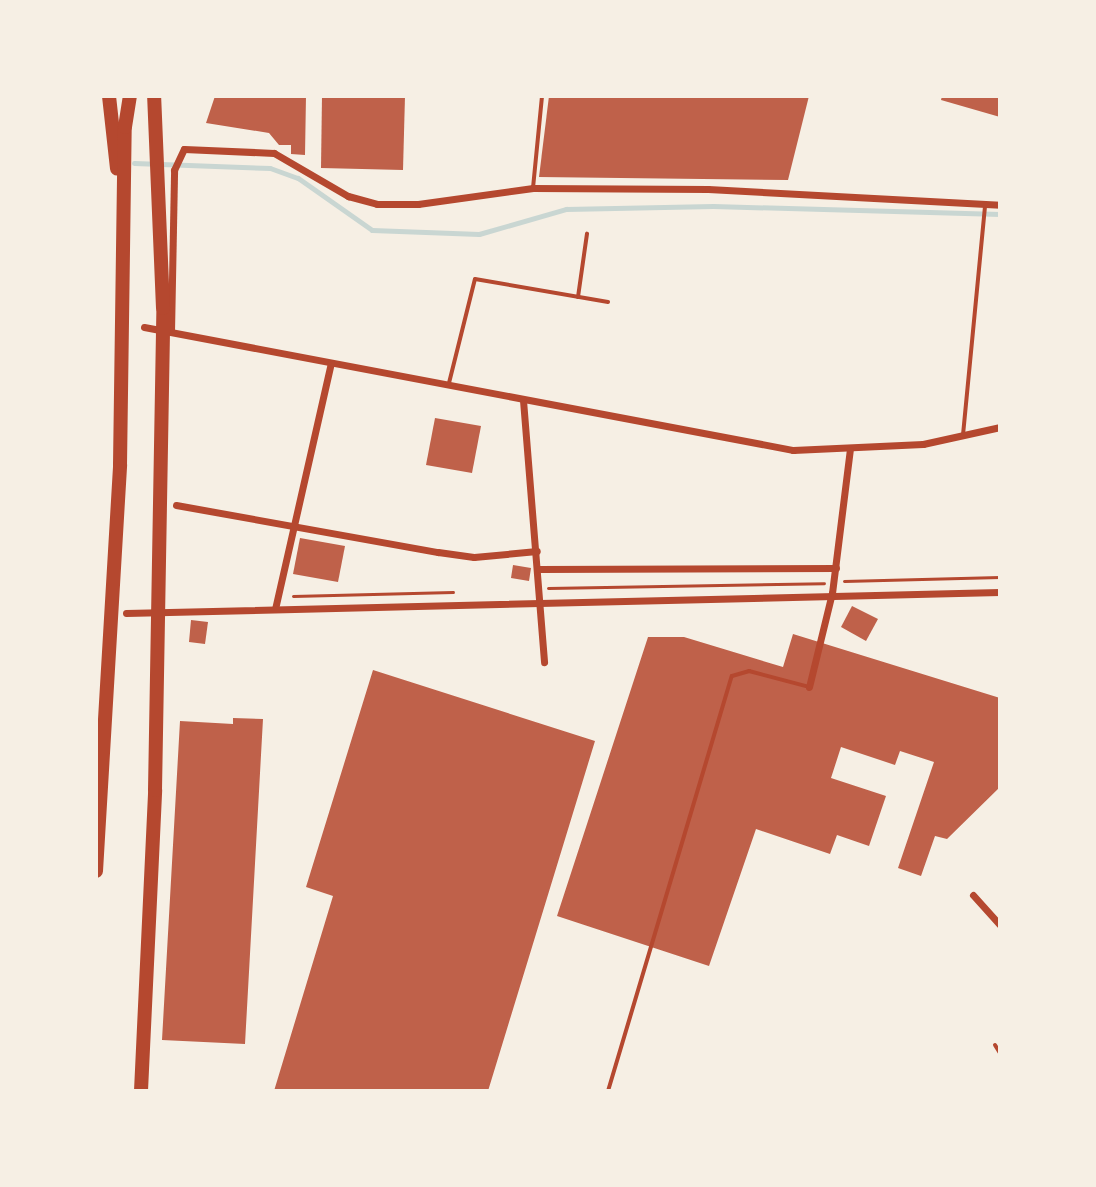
<!DOCTYPE html>
<html>
<head>
<meta charset="utf-8">
<style>
	body { margin:0 }
	#map { position:relative; width:1096px; height:1187px; overflow:hidden; background:#f6efe4; font-family:"DejaVu Sans",sans-serif }
	div>[style] { position:absolute }
	[style*='--x'] { left:calc(var(--x)*1px); top:calc(var(--y)*1px); width:calc(var(--w)*1px); rotate:calc(var(--a)*1deg) }
	.stream>* { height:5px; margin:-2.5px; padding:0 2.5px; transform-origin:2.5px; border-radius:2.5px; background:#c9d6d2 }
	.building>* { inset:0; background:#bf614a }
	.path>* { height:3px; margin:-1.5px; padding:0 1.5px; transform-origin:1.5px; border-radius:1.5px; background:#b5482f }
	.service>* { height:4px; margin:-2px; padding:0 2px; transform-origin:2px; border-radius:2px; background:#b5482f }
	.minor>* { height:7px; margin:-3.5px; padding:0 3.5px; transform-origin:3.5px; border-radius:3.5px; background:#b5482f }
	.motorway>* { height:14px; margin:-7px; padding:0 7px; transform-origin:7px; border-radius:7px; background:#b5482f }
	span { translate:-50% -50%; white-space:nowrap; text-align:center; line-height:1.15; -webkit-text-stroke:6px #f6efe4; paint-order:stroke }
	.frame { position:absolute; inset:0; border:98px solid #f6efe4; pointer-events:none }
</style>
</head>
<body>
<div id="map">
	<div class="stream">
		<div style="--x:134;--y:163;--w:136;--a:2.1"></div>
		<div style="--x:270;--y:168;--w:30;--a:20"></div>
		<div style="--x:298;--y:178;--w:90;--a:35.1"></div>
		<div style="--x:372;--y:230;--w:107;--a:2.1"></div>
		<div style="--x:479;--y:234;--w:91;--a:-16"></div>
		<div style="--x:566;--y:209;--w:147;--a:-1.2"></div>
		<div style="--x:713;--y:206;--w:287;--a:1.6"></div>
	</div>
	<div class="building">
		<div style="clip-path:polygon(215px 96px,306px 96px,305px 155px,291px 154px,291px 145px,279px 145px,269px 133px,206px 123px)"></div>
		<div style="clip-path:polygon(322px 96px,405px 96px,403px 170px,321px 168px)"></div>
		<div style="clip-path:polygon(549px 96px,809px 96px,788px 180px,539px 177px)"></div>
		<div style="clip-path:polygon(942px 96px,1000px 96px,1000px 117px,941px 100px)"></div>
		<div style="clip-path:polygon(435px 418px,481px 426px,472px 473px,426px 465px)"></div>
		<div style="clip-path:polygon(300px 538px,345px 546px,338px 582px,293px 574px)"></div>
		<div style="clip-path:polygon(513px 565px,531px 568px,529px 581px,511px 578px)"></div>
		<div style="clip-path:polygon(852px 606px,878px 619px,866px 641px,841px 627px)"></div>
		<div style="clip-path:polygon(191px 620px,208px 622px,205px 644px,189px 642px)"></div>
		<div style="clip-path:polygon(793px 634px,1000px 698px,1000px 787px,947px 839px,935px 836px,921px 876px,898px 868px,934px 762px,900px 751px,895px 765px,841px 747px,831px 778px,886px 796px,869px 846px,837px 835px,830px 854px,756px 829px,709px 966px,557px 916px,648px 637px,684px 637px,783px 667px)"></div>
		<div style="clip-path:polygon(373px 670px,595px 741px,488px 1091px,274px 1091px,333px 896px,306px 887px)"></div>
		<div style="clip-path:polygon(233px 718px,263px 719px,245px 1044px,162px 1040px,180px 721px,233px 724px)"></div>
	</div>
	<div class="path">
		<div style="--x:844;--y:581;--w:156;--a:-1.5"></div>
		<div style="--x:548;--y:588;--w:276;--a:-1"></div>
		<div style="--x:293;--y:596;--w:160;--a:-1.4"></div>
	</div>
	<div class="service">
		<div style="--x:533;--y:188;--w:92;--a:-84.4"></div>
		<div style="--x:578;--y:297;--w:64;--a:-81.9"></div>
		<div style="--x:449;--y:383;--w:107;--a:-76"></div>
		<div style="--x:475;--y:279;--w:135;--a:9.8"></div>
		<div style="--x:963;--y:435;--w:231;--a:-84.5"></div>
		<div style="--x:995;--y:1045;--w:9;--a:58"></div>
		<div style="--x:608;--y:1091;--w:433;--a:-73.4"></div>
		<div style="--x:732;--y:676;--w:18;--a:-16"></div>
		<div style="--x:749;--y:671;--w:62;--a:14.9"></div>
	</div>
	<div class="minor">
		<div style="--x:144;--y:327;--w:661;--a:10.73"></div>
		<div style="--x:793;--y:450;--w:130;--a:-2.6"></div>
		<div style="--x:923;--y:444;--w:79;--a:-12.4"></div>
		<div style="--x:171;--y:332;--w:162;--a:-88.9"></div>
		<div style="--x:174;--y:170;--w:23;--a:-65"></div>
		<div style="--x:184;--y:149;--w:90;--a:2.5"></div>
		<div style="--x:274;--y:153;--w:86;--a:30.2"></div>
		<div style="--x:348;--y:196;--w:30;--a:15"></div>
		<div style="--x:377;--y:204;--w:41;--a:0"></div>
		<div style="--x:418;--y:204;--w:116;--a:-7.9"></div>
		<div style="--x:533;--y:188;--w:175;--a:0.3"></div>
		<div style="--x:708;--y:189;--w:292;--a:3.1"></div>
		<div style="--x:523;--y:400;--w:263;--a:85.4"></div>
		<div style="--x:176;--y:505;--w:266;--a:10.2"></div>
		<div style="--x:438;--y:552;--w:36;--a:8"></div>
		<div style="--x:474;--y:557;--w:63;--a:-5.4"></div>
		<div style="--x:539;--y:569;--w:297;--a:-0.2"></div>
		<div style="--x:275;--y:609;--w:252;--a:-77.2"></div>
		<div style="--x:126;--y:613;--w:874;--a:-1.38"></div>
		<div style="--x:809;--y:687;--w:97;--a:-76.3"></div>
		<div style="--x:832;--y:593;--w:145;--a:-82.9"></div>
		<div style="--x:973;--y:895;--w:40;--a:48"></div>
	</div>
	<div class="motorway">
		<div style="--x:109;--y:96;--w:73;--a:83.7"></div>
		<div style="--x:96;--y:871;--w:407;--a:-86.6"></div>
		<div style="--x:120;--y:465;--w:338;--a:-89.2"></div>
		<div style="--x:125;--y:127;--w:31;--a:-81"></div>
		<div style="--x:141;--y:1091;--w:301;--a:-87.3"></div>
		<div style="--x:155;--y:790;--w:482;--a:-89"></div>
		<div style="--x:163;--y:308;--w:212;--a:-92.4"></div>
	</div>
	<div class="frame"></div>
</div>
</body>
</html>
